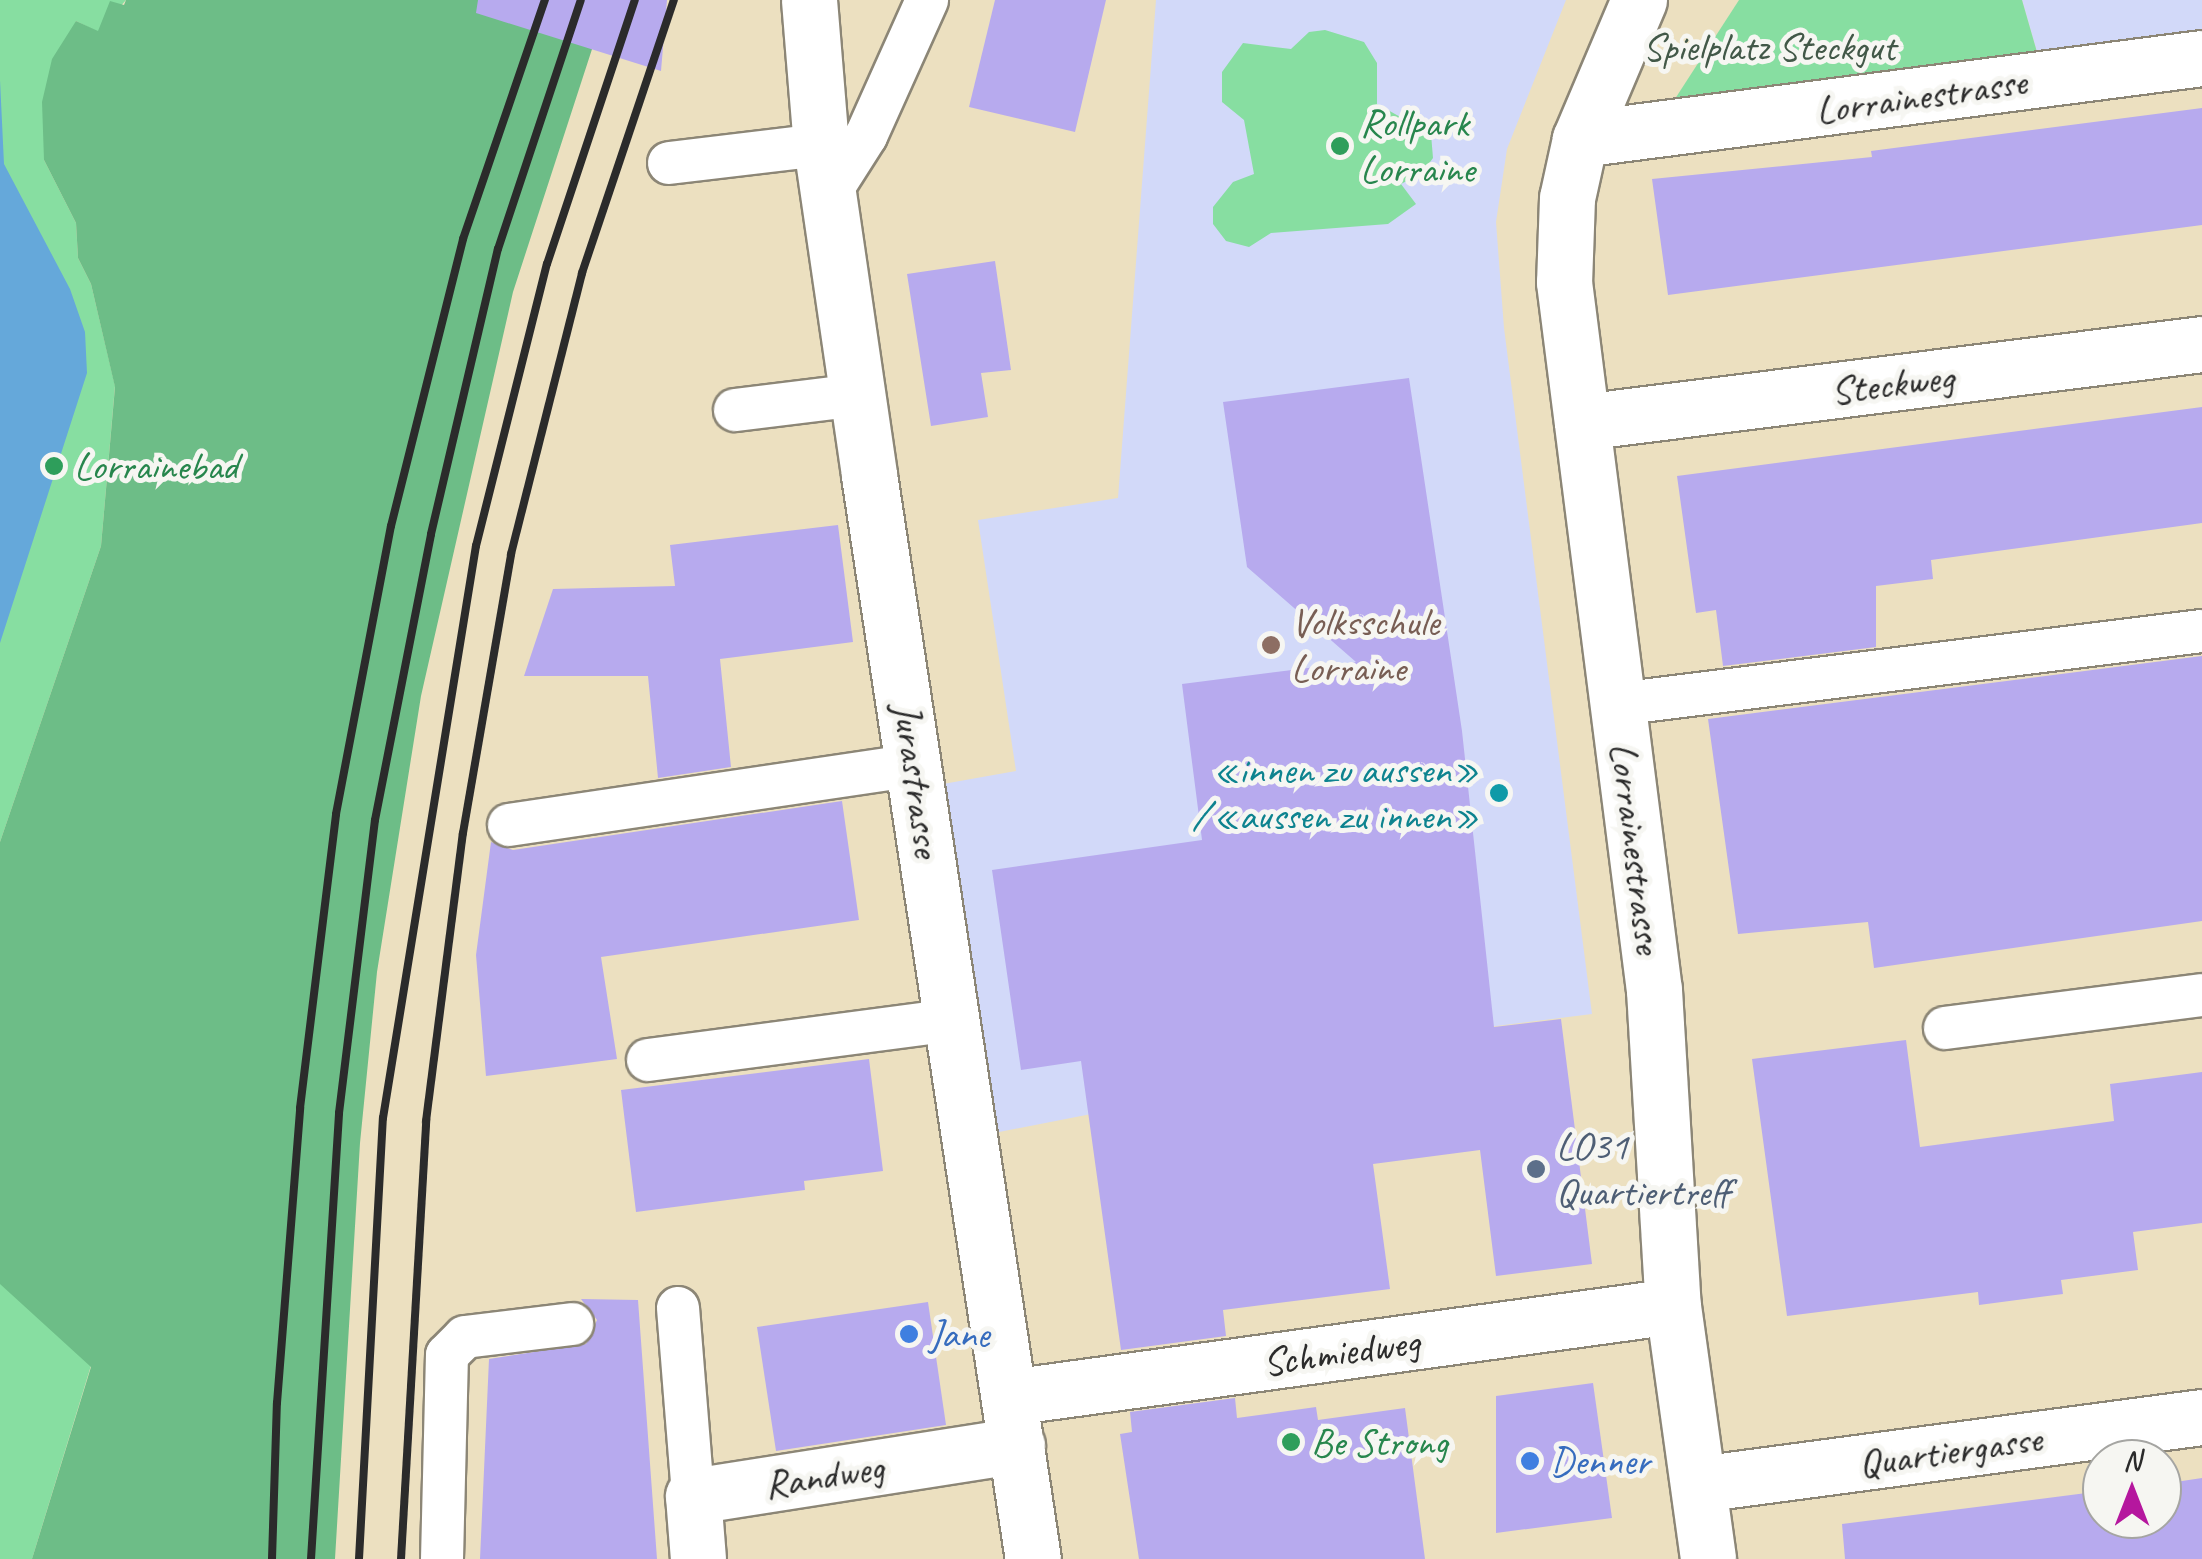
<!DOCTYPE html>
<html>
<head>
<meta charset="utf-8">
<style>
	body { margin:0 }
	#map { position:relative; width:2202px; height:1559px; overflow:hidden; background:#ece0c0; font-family:Caveat,sans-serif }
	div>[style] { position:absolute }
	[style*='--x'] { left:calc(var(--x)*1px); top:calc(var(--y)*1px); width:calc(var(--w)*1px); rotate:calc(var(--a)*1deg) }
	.built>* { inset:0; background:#d2d9f9 }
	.green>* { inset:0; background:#87dea1 }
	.forest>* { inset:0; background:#6dbd87 }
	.water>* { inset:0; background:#65a8da }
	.building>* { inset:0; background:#b7aaee }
	.roads { filter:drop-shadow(2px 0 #8c8676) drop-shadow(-2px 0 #8c8676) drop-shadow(0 2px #8c8676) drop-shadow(0 -2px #8c8676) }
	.service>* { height:42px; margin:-21px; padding:0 21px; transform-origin:21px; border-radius:21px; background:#fff }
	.minor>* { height:55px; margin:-27.5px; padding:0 27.5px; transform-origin:27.5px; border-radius:27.5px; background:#fff }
	.rail>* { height:8px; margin:-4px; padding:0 4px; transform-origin:4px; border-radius:4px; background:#2b2b2b }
	.dots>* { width:28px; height:28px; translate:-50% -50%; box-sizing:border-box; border:5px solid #f6f6f2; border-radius:50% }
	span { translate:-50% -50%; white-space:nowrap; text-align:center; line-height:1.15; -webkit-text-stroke:10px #f6f6f2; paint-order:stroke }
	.park-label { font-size:40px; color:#425848 }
	.street-label { font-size:40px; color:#2b2b2b }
	.leisure-label { font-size:40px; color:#27864d }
	.left { translate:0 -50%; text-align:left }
	.education-label { font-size:40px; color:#785e54 }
	.culture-label { font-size:40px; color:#0d838f }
	.right { translate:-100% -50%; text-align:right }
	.service-label { font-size:40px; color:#4e5e75 }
	.shop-label { font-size:40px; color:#366cbe }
	.north { position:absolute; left:2082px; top:1439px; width:100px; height:100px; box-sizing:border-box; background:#f6f6f2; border:2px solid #a5a5a2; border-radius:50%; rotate:0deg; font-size:28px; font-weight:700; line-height:40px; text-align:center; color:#2b2b2b }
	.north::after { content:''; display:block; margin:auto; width:35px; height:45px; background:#b5179e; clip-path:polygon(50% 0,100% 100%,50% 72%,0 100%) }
</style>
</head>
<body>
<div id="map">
	<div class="built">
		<div style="clip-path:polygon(1156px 0,1566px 0,1507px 149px,1496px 222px,1504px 328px,1592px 1014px,1345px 1045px,1239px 1085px,994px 1133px,943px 784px,1016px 771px,978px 520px,1118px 498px)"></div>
		<div style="clip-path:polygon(2022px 0,2202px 0,2202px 38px,2039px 59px)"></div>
	</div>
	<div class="green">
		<div style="clip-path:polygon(0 0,126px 0,98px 32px,76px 21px,44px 160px,76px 223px,78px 258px,91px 284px,115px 386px,101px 546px,0 842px)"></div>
		<div style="clip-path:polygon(1739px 0,2022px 0,2039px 59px,1671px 105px)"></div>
		<div style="clip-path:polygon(1325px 30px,1364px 42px,1377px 63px,1377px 104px,1431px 134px,1433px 158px,1422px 173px,1401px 184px,1416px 204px,1388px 224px,1271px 233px,1249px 247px,1226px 241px,1213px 224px,1213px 207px,1233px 182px,1254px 174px,1244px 120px,1222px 102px,1222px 72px,1243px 43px,1291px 49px,1309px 32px)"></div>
		<div style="clip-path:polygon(0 1164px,136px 1218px,32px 1559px,0 1559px)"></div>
	</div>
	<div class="forest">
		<div style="clip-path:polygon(126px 0,608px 0,513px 292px,421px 696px,377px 972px,360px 1143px,335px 1559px,32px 1559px,91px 1367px,0 1284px,0 842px,101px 546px,115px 387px,91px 284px,78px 258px,76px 223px,44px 160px,42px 102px,52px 59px,76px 21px,98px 31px,110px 1px,124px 5px)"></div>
	</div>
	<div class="water">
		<div style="clip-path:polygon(0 80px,4px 164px,70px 289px,85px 332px,87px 373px,0 643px)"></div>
	</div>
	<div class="building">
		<div style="clip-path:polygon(478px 0,667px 0,661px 71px,476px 13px)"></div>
		<div style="clip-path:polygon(995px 0,1106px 0,1075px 132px,969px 107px)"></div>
		<div style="clip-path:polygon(2202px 108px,2202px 225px,1668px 295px,1652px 179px,1872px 157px,1871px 151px)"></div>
		<div style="clip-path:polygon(995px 261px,1011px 370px,981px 373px,988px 417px,931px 426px,907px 274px)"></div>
		<div style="clip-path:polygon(1409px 378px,1462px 731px,1494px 1027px,1561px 1019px,1592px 1264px,1496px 1276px,1480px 1150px,1373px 1164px,1390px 1289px,1223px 1310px,1226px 1336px,1121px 1350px,1081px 1061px,1021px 1070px,992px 870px,1202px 840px,1182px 684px,1356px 662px,1247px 567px,1223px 402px)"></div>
		<div style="clip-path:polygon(2202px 407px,2202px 523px,1931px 560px,1933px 579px,1876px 586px,1876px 647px,1723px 666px,1716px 610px,1696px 613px,1677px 476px)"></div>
		<div style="clip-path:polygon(838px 525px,853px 642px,720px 659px,731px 767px,658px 778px,648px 676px,524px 676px,553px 589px,675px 586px,670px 545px)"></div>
		<div style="clip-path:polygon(2202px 656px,2202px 921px,1874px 968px,1868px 922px,1738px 934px,1708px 719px)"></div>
		<div style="clip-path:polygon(842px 801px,859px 920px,601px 957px,617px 1059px,486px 1076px,476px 955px,491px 842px,513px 850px)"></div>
		<div style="clip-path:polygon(1906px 1040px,1920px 1147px,2114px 1121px,2110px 1084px,2202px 1072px,2202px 1223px,2133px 1232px,2138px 1270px,2061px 1280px,2063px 1294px,1979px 1305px,1978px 1292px,1787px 1316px,1752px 1059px)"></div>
		<div style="clip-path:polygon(869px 1059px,883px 1171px,804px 1181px,805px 1190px,636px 1212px,621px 1090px)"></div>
		<div style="clip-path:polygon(581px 1299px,638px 1300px,657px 1559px,480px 1559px,489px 1359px,586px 1344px,597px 1320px)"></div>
		<div style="clip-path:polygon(928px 1302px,946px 1425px,776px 1451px,757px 1327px)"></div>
		<div style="clip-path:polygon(1593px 1383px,1612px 1518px,1496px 1533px,1496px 1396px)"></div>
		<div style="clip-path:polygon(1235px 1398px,1237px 1418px,1316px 1407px,1318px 1420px,1405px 1408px,1425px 1559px,1139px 1559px,1120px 1434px,1132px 1432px,1130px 1412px)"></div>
		<div style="clip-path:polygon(2202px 1478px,2202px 1559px,1845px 1559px,1842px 1524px,2102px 1491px,2102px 1519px,2162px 1519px,2162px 1484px)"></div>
	</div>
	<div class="roads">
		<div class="service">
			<div style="--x:669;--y:163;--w:153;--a:-6.8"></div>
			<div style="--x:829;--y:194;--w:69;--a:-57.5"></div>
			<div style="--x:866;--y:136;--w:149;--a:-65.8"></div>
			<div style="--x:735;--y:410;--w:124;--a:-7"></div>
			<div style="--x:1618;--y:704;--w:589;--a:-7.13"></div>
			<div style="--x:509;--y:825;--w:411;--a:-8.4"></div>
			<div style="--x:1945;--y:1028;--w:259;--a:-7.3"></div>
			<div style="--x:648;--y:1060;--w:306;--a:-7.5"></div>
			<div style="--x:678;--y:1308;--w:189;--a:85.4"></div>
			<div style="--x:442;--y:1559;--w:204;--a:-88.6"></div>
			<div style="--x:447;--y:1355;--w:25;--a:-45"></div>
			<div style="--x:465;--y:1337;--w:108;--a:-6.9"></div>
		</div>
		<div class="minor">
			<div style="--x:809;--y:0;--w:145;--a:85.3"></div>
			<div style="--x:821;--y:145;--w:333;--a:81.7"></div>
			<div style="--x:869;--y:475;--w:1096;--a:81.4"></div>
			<div style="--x:1639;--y:0;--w:151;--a:113"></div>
			<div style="--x:1580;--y:139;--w:60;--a:102.4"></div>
			<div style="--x:1567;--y:198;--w:84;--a:92"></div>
			<div style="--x:1564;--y:282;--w:714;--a:82.76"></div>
			<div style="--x:1654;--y:990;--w:317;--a:86.6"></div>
			<div style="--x:1673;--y:1306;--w:255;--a:82.1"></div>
			<div style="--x:1580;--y:139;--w:627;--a:-7.42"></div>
			<div style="--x:1582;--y:422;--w:625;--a:-7.17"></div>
			<div style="--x:1010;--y:1397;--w:669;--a:-7.82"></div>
			<div style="--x:1699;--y:1484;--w:507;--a:-7.59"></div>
			<div style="--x:698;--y:1559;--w:63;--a:-94.5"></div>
			<div style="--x:693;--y:1496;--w:328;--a:-8.9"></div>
		</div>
	</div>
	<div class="rail">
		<div style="--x:272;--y:1559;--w:156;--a:-88.2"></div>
		<div style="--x:277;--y:1403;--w:296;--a:-85.5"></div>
		<div style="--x:300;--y:1108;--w:296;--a:-83"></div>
		<div style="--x:336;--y:814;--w:293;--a:-79.2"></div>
		<div style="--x:391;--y:526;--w:296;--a:-75.9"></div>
		<div style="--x:463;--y:239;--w:253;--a:-71.1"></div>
		<div style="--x:311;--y:1559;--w:447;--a:-86.4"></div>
		<div style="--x:339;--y:1113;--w:295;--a:-83"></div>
		<div style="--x:375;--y:820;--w:291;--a:-78.9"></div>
		<div style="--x:431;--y:534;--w:293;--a:-76.8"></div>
		<div style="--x:498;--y:249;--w:262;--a:-71.6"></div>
		<div style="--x:359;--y:1559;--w:442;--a:-86.9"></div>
		<div style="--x:383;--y:1118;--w:580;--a:-80.77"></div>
		<div style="--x:476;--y:546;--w:291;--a:-75.9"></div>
		<div style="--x:547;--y:264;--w:278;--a:-71.6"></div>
		<div style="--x:401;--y:1559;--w:439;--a:-86.7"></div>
		<div style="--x:426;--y:1121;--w:290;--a:-82.7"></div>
		<div style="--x:463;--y:833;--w:283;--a:-80.2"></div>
		<div style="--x:511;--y:554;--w:290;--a:-75.8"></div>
		<div style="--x:582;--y:273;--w:288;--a:-71.4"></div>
	</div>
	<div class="dots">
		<div style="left:1340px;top:146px;background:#2e9e5b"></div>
		<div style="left:54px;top:466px;background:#2e9e5b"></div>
		<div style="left:1271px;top:645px;background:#8d6e63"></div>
		<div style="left:1499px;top:793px;background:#0f9aa8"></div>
		<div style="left:1536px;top:1169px;background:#5c6f8a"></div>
		<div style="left:909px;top:1334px;background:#3f7fe0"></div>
		<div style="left:1291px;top:1442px;background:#2e9e5b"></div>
		<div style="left:1530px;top:1461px;background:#3f7fe0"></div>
	</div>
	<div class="park-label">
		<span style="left:1769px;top:47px">Spielplatz Steckgut</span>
	</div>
	<div class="street-label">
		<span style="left:1921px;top:96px;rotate:-8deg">Lorrainestrasse</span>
		<span style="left:1892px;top:384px;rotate:-7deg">Steckweg</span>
		<span style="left:917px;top:780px;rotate:82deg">Jurastrasse</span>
		<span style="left:1636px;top:848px;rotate:83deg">Lorrainestrasse</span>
		<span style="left:1341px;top:1352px;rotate:-8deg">Schmiedweg</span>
		<span style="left:1950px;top:1451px;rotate:-8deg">Quartiergasse</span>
		<span style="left:824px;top:1476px;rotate:-9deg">Randweg</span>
	</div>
	<div class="leisure-label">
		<span class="left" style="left:1360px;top:146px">Rollpark<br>Lorraine</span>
		<span class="left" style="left:74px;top:466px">Lorrainebad</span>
		<span class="left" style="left:1311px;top:1442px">Be Strong</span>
	</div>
	<div class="education-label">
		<span class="left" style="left:1291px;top:645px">Volksschule<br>Lorraine</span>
	</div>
	<div class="culture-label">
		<span class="right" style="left:1479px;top:793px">«innen zu aussen»<br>⁄ «aussen zu innen»</span>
	</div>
	<div class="service-label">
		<span class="left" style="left:1556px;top:1169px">LO31<br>Quartiertreff</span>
	</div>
	<div class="shop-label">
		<span class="left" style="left:929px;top:1334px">Jane</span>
		<span class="left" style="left:1550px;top:1461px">Denner</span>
	</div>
	<div class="north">N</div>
</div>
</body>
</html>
